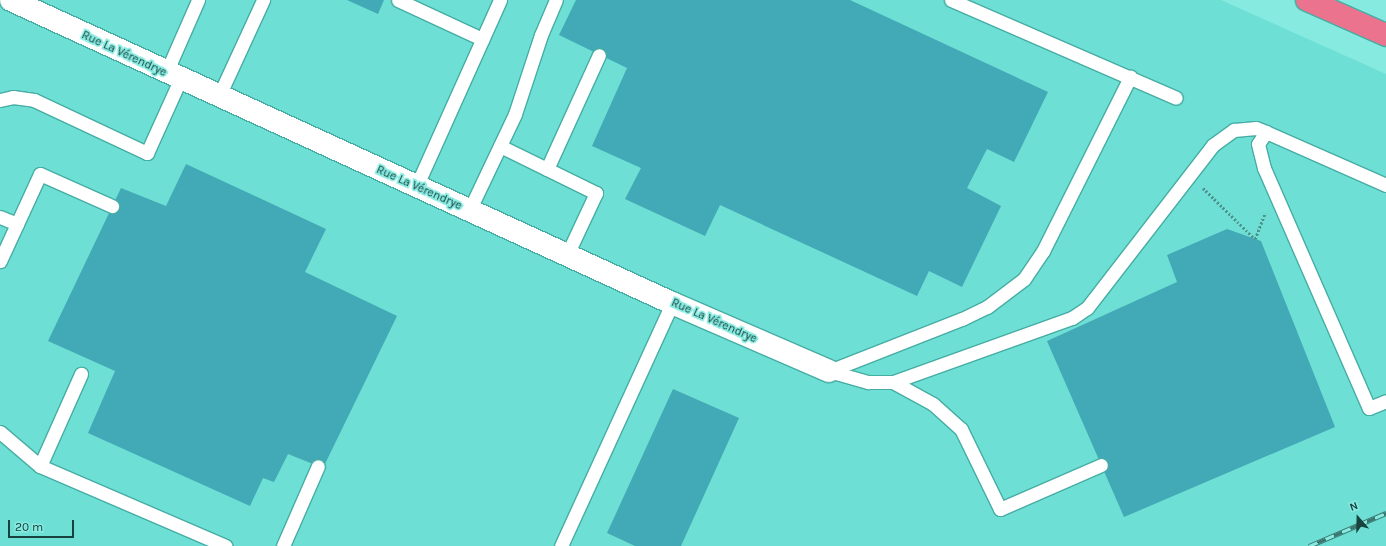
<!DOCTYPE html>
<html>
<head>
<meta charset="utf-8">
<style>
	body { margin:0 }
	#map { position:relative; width:1386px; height:546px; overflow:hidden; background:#86eae0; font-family:Karla,sans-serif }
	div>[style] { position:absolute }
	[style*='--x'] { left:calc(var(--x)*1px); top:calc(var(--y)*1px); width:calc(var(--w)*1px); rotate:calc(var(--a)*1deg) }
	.built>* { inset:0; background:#6edfd4 }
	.building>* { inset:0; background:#42a9b6 }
	.path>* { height:2.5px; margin-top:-1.25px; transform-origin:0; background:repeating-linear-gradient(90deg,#4d938c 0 2px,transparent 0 4px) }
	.roads { filter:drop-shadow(1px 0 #46ada4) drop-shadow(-1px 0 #46ada4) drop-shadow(0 1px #46ada4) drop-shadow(0 -1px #46ada4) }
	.lane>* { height:13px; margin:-6.5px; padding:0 6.5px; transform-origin:6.5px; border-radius:6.5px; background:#fff }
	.street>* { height:22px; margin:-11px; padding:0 11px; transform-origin:11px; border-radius:11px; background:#fff }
	.highway>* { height:22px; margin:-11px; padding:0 11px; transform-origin:11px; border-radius:11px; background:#eb738e }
	.rail>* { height:4.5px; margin-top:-2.25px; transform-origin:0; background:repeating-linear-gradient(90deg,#86eae0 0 9px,#3a7771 0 18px); box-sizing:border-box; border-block:1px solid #3a7771 }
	span { translate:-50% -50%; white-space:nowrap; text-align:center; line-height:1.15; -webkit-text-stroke:3.5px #86eae0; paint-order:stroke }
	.street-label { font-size:12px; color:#17423e }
	.north { position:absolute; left:1338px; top:498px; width:40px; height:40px; -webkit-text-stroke:3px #86eae0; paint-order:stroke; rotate:340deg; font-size:11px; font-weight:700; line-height:16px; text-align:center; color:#17423e }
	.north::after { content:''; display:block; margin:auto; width:14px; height:18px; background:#17423e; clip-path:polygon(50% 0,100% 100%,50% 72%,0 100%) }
	.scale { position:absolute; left:8px; top:520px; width:66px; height:18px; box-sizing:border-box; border:2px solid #17423e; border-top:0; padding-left:5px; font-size:12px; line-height:14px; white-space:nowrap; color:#17423e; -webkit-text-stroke:3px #86eae0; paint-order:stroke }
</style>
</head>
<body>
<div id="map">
	<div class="built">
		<div style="clip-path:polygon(0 0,1221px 0,1386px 74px,1386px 546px,0 546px)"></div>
	</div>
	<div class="building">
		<div style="clip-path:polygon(347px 0,384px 0,378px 14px)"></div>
		<div style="clip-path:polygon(576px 0,850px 0,1048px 92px,1014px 162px,987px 149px,967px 188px,1001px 206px,962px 287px,929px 271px,917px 296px,720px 205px,705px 236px,625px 199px,641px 168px,592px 146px,627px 68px,559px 35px)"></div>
		<div style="clip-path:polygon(186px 164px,326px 229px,305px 272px,397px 316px,323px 468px,288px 454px,274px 482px,263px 478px,250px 506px,88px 433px,115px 371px,48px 341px,121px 188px,166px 206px)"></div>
		<div style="clip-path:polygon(1227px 229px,1261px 241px,1335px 427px,1124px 517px,1047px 341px,1177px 282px,1167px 255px)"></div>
		<div style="clip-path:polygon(673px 389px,739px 418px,681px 546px,635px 546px,607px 533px)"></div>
	</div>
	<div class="path">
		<div style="--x:1203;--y:188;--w:73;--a:44.4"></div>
		<div style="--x:1255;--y:239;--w:28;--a:-69"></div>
	</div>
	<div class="roads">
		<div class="lane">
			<div style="--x:398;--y:0;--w:93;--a:24.9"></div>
			<div style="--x:951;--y:0;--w:245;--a:23.5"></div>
			<div style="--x:166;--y:73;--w:80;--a:-66.3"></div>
			<div style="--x:218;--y:98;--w:108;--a:-65.3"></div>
			<div style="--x:0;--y:100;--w:13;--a:-13"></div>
			<div style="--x:13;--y:97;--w:21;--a:8"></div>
			<div style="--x:34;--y:100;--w:125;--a:25.1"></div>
			<div style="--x:147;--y:153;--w:80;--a:-65.7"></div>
			<div style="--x:500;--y:146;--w:107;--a:26.1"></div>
			<div style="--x:596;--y:193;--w:68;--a:115.1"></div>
			<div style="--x:547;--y:169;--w:125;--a:-65.5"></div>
			<div style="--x:1386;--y:185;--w:131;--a:-156.2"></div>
			<div style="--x:1266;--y:132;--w:14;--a:124"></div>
			<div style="--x:1258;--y:144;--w:25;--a:76"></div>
			<div style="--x:1264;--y:168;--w:262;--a:66.4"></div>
			<div style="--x:1369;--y:408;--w:18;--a:-22"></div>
			<div style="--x:416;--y:187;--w:205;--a:-65.8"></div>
			<div style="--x:469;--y:211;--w:107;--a:-64.6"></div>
			<div style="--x:515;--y:114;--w:83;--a:-71.8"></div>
			<div style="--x:541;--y:35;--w:38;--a:-67"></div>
			<div style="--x:0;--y:217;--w:18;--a:22"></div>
			<div style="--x:17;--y:224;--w:41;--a:114.7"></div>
			<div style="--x:17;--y:224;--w:55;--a:-65.3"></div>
			<div style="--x:40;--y:174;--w:79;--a:24"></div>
			<div style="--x:829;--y:371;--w:41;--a:15.8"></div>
			<div style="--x:868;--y:382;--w:25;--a:0"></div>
			<div style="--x:893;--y:382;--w:190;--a:-19.7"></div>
			<div style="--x:1072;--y:318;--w:18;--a:-34"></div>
			<div style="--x:1087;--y:308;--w:206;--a:-52.3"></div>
			<div style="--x:1213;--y:145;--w:26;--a:-36"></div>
			<div style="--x:1234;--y:130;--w:22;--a:-5"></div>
			<div style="--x:1256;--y:128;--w:11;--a:22"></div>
			<div style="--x:829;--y:371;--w:143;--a:-21.4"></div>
			<div style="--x:962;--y:319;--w:28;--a:-26"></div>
			<div style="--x:987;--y:307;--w:46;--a:-37.1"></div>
			<div style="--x:1024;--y:279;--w:34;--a:-56"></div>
			<div style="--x:1043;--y:251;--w:195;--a:-63.4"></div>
			<div style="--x:893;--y:382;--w:46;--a:28.8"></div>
			<div style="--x:933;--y:404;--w:38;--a:42"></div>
			<div style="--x:961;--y:429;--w:89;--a:64"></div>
			<div style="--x:1000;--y:509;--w:110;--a:-23.5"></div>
			<div style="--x:0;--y:432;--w:52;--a:40.4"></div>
			<div style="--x:40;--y:466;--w:202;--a:23.3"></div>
			<div style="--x:40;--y:466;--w:101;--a:-66"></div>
			<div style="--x:283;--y:546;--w:87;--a:-66.4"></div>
			<div style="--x:561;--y:546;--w:267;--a:-65.4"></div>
		</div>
		<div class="street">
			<div style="--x:11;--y:0;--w:727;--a:24.63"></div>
			<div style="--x:672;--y:303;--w:171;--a:23.4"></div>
		</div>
		<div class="highway">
			<div style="--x:1307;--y:0;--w:86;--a:23.9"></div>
		</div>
	</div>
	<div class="rail">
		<div style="--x:1309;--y:546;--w:84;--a:-23.2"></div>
	</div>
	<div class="street-label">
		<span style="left:124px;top:54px;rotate:25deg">Rue La Vérendrye</span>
		<span style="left:419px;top:188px;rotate:24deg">Rue La Vérendrye</span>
		<span style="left:714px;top:321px;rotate:24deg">Rue La Vérendrye</span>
	</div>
	<div class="north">N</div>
	<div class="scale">20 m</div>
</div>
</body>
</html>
